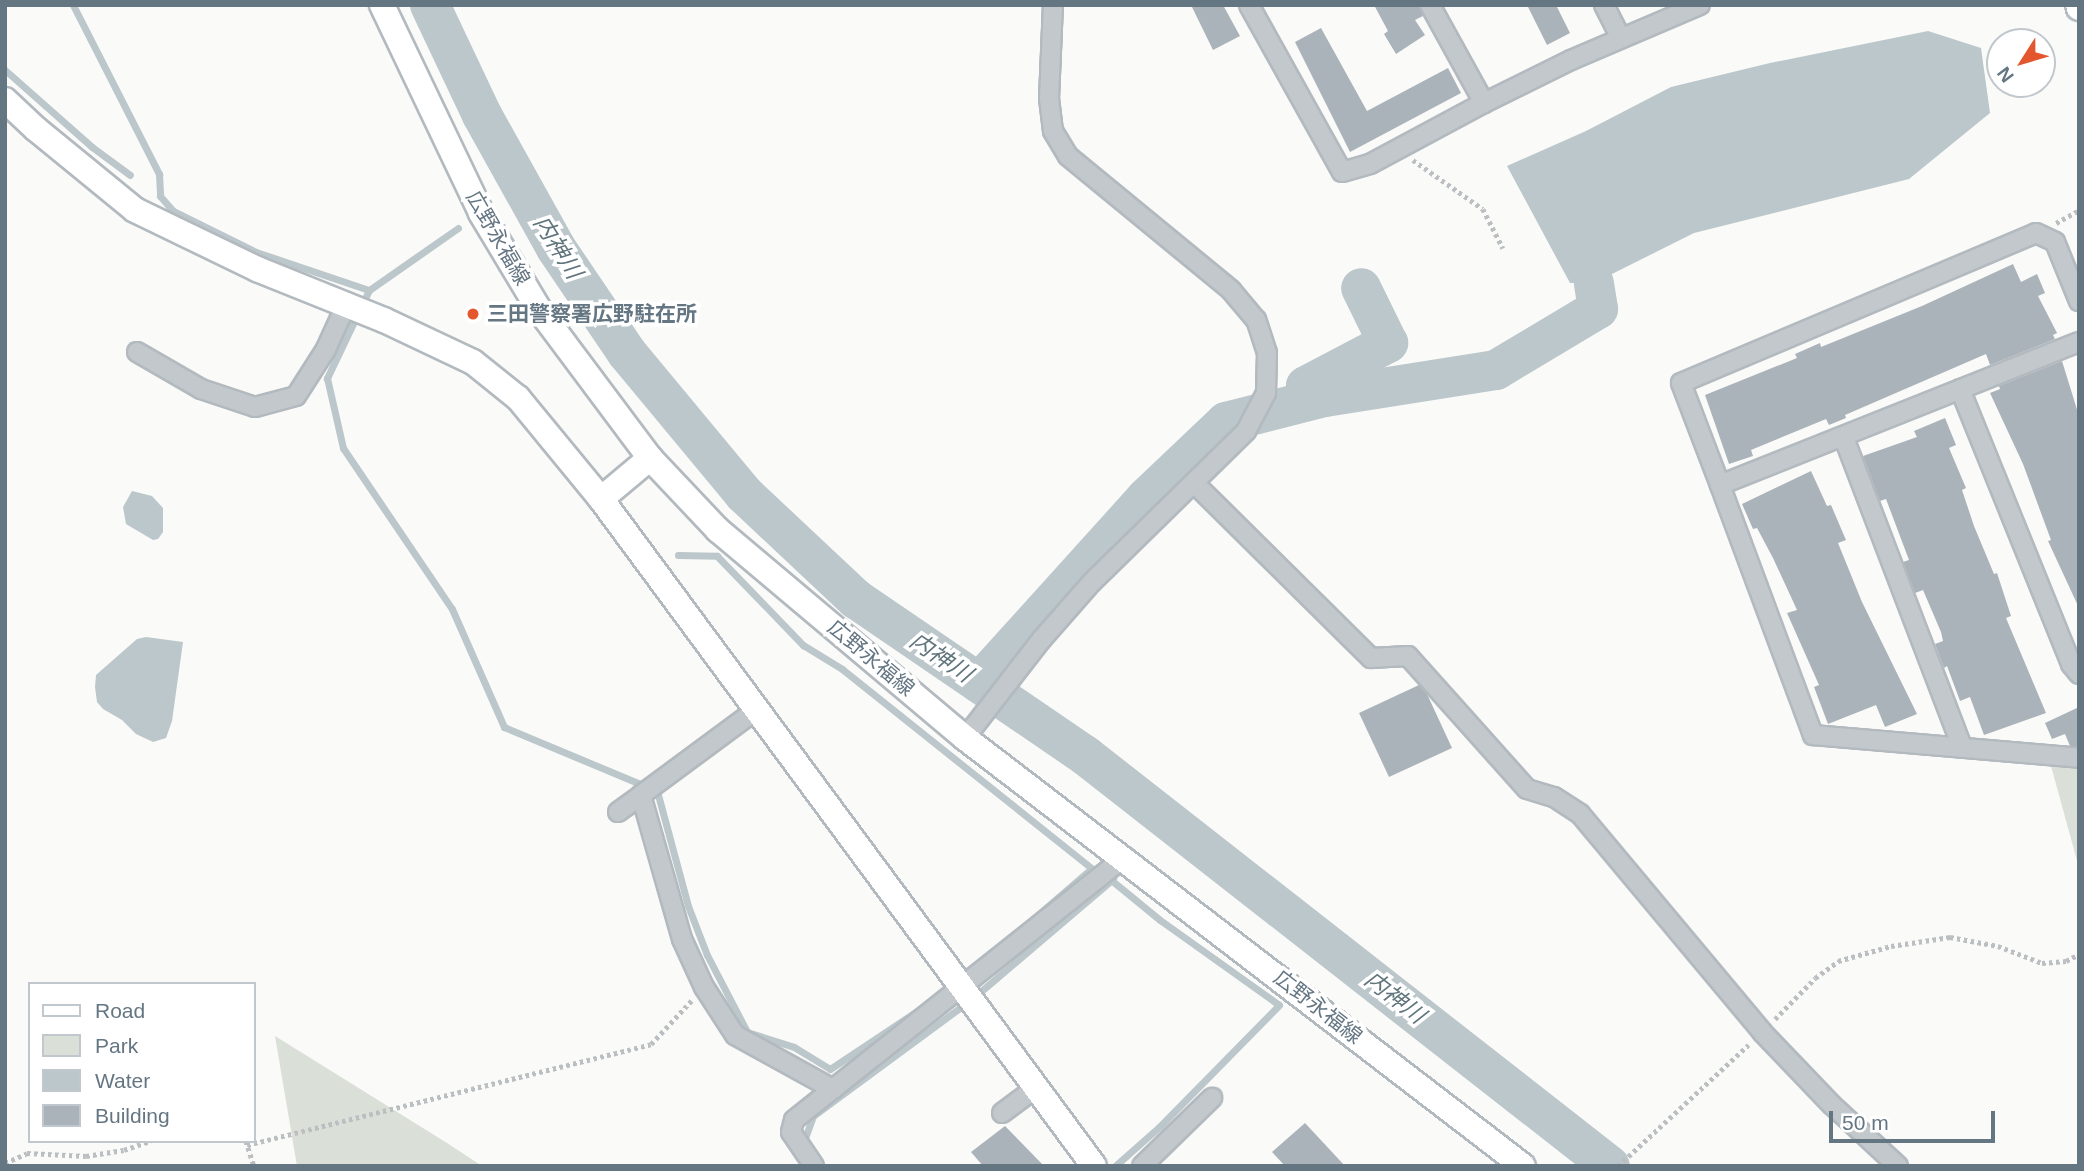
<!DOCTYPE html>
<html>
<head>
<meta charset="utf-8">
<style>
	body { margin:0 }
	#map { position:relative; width:2084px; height:1171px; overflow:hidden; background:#fafaf8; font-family:Arial,"Noto Sans JP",sans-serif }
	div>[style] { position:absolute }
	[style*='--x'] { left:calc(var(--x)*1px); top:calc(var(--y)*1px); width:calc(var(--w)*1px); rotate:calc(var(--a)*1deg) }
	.green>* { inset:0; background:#dadfd7 }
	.water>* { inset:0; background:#bbc7cb }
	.stream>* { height:7px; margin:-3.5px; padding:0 3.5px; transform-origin:3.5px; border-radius:3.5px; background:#bbc7cb }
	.river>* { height:40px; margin:-20px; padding:0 20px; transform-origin:20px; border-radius:20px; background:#bbc7cb }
	.building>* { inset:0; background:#aab3b9 }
	.path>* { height:4.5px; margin-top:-2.25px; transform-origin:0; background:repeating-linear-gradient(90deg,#bbbfc2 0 3.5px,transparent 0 7px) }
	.roads { filter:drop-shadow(2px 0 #b3babf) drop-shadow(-2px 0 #b3babf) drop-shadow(0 2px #b3babf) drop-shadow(0 -2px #b3babf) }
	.street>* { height:18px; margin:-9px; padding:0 9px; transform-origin:9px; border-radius:9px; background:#c3c8cc }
	.secondary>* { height:24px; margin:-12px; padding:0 12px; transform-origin:12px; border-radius:12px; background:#fff }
	.dots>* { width:19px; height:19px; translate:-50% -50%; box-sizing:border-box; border:4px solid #fff; border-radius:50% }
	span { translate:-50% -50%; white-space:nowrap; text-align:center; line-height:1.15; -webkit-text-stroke:7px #fff; paint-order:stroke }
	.street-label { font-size:21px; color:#657683 }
	.poi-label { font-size:21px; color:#657683; font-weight:700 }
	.left { translate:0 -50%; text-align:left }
	.water-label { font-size:23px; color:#60757c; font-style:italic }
	.frame { position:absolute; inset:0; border:7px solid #657683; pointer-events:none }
	.legend { position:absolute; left:28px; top:982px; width:228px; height:161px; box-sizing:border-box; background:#fff; border:2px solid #c1c8cd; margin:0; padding:9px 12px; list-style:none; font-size:21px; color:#657683 }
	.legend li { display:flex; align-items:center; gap:14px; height:35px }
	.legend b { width:35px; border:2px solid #c1c8cd }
	.north { position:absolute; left:1986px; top:28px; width:70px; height:70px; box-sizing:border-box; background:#fff; border:2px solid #c1c8cd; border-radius:50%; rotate:233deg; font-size:19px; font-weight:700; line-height:28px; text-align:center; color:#657683 }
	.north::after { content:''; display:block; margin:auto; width:24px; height:32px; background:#e4572e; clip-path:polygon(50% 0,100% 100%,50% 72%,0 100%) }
	.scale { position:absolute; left:1829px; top:1111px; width:166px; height:32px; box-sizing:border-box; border:4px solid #657683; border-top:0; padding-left:9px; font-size:21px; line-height:24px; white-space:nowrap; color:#657683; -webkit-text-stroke:5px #fff; paint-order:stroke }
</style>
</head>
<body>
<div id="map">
	<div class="green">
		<div style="clip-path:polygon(2048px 755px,2079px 758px,2079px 868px)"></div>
		<div style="clip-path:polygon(275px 1036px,447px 1143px,482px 1166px,297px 1166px)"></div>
	</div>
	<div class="water">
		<div style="clip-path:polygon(1928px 31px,1981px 48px,1990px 113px,1909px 179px,1694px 233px,1594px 283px,1570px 283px,1507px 166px,1586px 131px,1671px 87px,1770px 63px)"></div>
		<div style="clip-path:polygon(132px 491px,152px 496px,163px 508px,163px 532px,158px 539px,153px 540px,126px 524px,123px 507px)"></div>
		<div style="clip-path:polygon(146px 637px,183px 642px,172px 721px,166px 738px,153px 742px,136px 734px,122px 720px,103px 709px,97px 702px,95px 687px,96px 675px,137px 639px)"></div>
	</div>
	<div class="stream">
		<div style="--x:73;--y:5;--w:190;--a:63"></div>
		<div style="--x:159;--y:174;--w:22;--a:87"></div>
		<div style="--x:160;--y:196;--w:20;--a:49"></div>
		<div style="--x:173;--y:211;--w:93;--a:26.3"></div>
		<div style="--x:256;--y:252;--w:119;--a:18.6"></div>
		<div style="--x:5;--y:70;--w:116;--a:41.5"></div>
		<div style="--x:92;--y:147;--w:47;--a:36.4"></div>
		<div style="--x:458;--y:228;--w:108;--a:145.1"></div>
		<div style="--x:369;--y:290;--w:98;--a:115.5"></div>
		<div style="--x:327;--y:378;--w:72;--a:77.1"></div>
		<div style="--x:343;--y:448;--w:194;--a:55.9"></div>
		<div style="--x:452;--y:609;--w:129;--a:66.2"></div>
		<div style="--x:504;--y:727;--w:166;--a:22.7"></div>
		<div style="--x:657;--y:791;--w:119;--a:74.9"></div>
		<div style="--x:688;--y:906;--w:53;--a:68.8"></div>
		<div style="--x:707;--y:955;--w:87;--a:62.5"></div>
		<div style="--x:747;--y:1032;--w:49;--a:17.7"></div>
		<div style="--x:794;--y:1047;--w:42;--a:31.4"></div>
		<div style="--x:830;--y:1069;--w:112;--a:-33.7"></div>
		<div style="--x:678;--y:555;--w:39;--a:1"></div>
		<div style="--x:717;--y:556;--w:124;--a:46"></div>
		<div style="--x:803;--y:645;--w:46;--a:31.6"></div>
		<div style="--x:842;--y:669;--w:322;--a:38.6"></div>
		<div style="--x:1105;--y:875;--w:71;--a:39.3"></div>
		<div style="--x:1160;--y:920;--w:146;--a:35.5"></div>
		<div style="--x:1279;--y:1005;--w:171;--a:134.5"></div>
		<div style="--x:1159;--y:1127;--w:59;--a:138.4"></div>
		<div style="--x:1033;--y:919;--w:77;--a:-40.8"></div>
		<div style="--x:807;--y:1146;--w:8;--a:-104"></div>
		<div style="--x:805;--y:1138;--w:23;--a:-70"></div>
		<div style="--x:813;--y:1116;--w:199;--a:-36.4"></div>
		<div style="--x:973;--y:998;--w:184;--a:-40.4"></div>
	</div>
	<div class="river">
		<div style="--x:430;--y:5;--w:122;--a:64.7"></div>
		<div style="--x:482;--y:115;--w:152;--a:60.9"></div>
		<div style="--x:556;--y:248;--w:127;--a:55.9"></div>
		<div style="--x:627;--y:353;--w:183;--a:50.3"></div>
		<div style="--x:744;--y:494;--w:154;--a:43.2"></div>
		<div style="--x:856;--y:599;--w:278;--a:34.3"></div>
		<div style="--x:1086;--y:756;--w:665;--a:38.04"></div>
		<div style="--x:1305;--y:397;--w:11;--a:-85"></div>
		<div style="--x:1306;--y:386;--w:93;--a:-27.7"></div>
		<div style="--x:1388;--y:343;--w:61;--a:-116.1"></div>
		<div style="--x:979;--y:683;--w:249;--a:-47.9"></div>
		<div style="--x:1146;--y:498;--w:110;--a:-43.5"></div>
		<div style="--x:1226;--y:422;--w:102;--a:-14.2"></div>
		<div style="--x:1325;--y:397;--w:173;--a:-9"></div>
		<div style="--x:1496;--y:370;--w:119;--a:-30.9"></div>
		<div style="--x:1598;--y:309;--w:26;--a:-99"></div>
	</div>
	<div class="building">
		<div style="clip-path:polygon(1191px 5px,1223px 5px,1240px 36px,1213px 50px)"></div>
		<div style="clip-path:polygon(1374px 5px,1419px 5px,1423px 16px,1415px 20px,1425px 35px,1396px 54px,1384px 34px,1388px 31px)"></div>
		<div style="clip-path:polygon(1527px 5px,1556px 5px,1570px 33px,1547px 45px)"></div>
		<div style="clip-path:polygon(1321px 28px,1367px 111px,1448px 68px,1461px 93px,1350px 152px,1295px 42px)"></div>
		<div style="clip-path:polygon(2013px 264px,2021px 282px,2037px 274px,2045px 293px,2038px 296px,2057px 333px,2053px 335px,2055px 339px,1990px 365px,1986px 354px,1845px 415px,1846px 418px,1829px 425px,1826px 419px,1751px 450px,1753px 456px,1729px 464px,1705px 395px,1797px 358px,1795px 354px,1820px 343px,1821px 347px,1922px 306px)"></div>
		<div style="clip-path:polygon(2062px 361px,2079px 416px,2079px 608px,2048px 541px,2051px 540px,2023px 464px,1990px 393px,2000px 389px,1999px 386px)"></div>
		<div style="clip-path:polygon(1945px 418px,1956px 445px,1949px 448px,1966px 488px,1962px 490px,1974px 526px,1994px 574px,1997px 573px,2011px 616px,2006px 618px,2046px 713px,1984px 735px,1970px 697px,1960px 701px,1947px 666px,1944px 668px,1935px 644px,1943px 641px,1941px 632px,1923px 590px,1915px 593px,1903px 562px,1909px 560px,1886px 499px,1880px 501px,1863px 456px,1917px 437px,1914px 431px)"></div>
		<div style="clip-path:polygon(1811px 471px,1827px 506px,1831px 505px,1846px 540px,1838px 543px,1862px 602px,1917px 714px,1885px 727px,1876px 705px,1828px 724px,1814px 687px,1819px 685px,1787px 613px,1797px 610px,1773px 558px,1757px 528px,1753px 529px,1742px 504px)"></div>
		<div style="clip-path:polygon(1419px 685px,1427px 694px,1452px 748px,1389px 777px,1359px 713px)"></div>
		<div style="clip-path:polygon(2079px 707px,2079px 747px,2070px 746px,2065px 734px,2052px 739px,2045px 723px)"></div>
		<div style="clip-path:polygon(1305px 1123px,1345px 1166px,1285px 1166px,1272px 1152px)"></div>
		<div style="clip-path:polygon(1005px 1126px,1044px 1166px,983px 1166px,971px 1152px)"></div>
	</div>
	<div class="path">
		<div style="--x:1413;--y:160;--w:85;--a:35"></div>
		<div style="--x:1483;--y:209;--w:44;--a:62.9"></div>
		<div style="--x:2056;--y:223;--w:26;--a:-29"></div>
		<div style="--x:1775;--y:1019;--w:57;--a:-45.7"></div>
		<div style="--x:1815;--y:978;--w:29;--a:-36"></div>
		<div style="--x:1838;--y:961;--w:55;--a:-15.8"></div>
		<div style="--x:1891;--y:946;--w:60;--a:-8.7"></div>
		<div style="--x:1950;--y:937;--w:49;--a:10.6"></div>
		<div style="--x:1998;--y:946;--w:47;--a:21.1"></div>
		<div style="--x:2042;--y:963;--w:24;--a:-5"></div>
		<div style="--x:2066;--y:961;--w:15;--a:-28"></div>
		<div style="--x:246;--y:1141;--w:26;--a:72"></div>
		<div style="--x:247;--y:1145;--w:416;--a:-14"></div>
		<div style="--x:651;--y:1044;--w:60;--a:-47"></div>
		<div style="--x:5;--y:1163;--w:24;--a:-24"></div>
		<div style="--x:27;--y:1153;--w:59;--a:2.9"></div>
		<div style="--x:86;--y:1156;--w:38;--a:-9"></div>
		<div style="--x:124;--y:1150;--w:28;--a:-19"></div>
		<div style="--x:1618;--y:1166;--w:178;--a:-42.9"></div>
	</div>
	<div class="roads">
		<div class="street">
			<div style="--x:1249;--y:5;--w:191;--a:60.9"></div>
			<div style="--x:1342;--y:172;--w:29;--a:-16"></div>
			<div style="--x:1370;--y:164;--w:129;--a:-28.2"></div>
			<div style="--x:1484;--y:103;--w:97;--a:-26.3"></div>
			<div style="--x:1571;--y:60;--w:140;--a:-23.1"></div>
			<div style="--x:1430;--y:5;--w:112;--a:61.1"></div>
			<div style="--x:1604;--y:5;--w:37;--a:63"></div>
			<div style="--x:2079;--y:342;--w:386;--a:158.3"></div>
			<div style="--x:1720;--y:485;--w:267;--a:69.6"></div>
			<div style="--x:1813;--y:735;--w:267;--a:4.9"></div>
			<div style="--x:137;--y:352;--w:74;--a:30"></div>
			<div style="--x:201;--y:389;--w:57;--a:18.4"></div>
			<div style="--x:255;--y:407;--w:42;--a:-15"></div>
			<div style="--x:296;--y:396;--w:56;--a:-57.4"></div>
			<div style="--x:326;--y:349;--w:48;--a:-65.6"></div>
			<div style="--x:1960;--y:389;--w:297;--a:68"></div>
			<div style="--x:2071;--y:664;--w:13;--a:51"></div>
			<div style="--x:1844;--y:438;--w:331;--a:69.1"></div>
			<div style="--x:1194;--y:483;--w:249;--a:44.7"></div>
			<div style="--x:1371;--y:658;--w:37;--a:-3"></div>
			<div style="--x:1408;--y:656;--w:178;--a:48.2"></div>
			<div style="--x:1527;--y:789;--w:28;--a:17"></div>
			<div style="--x:1554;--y:797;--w:31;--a:33"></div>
			<div style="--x:1580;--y:814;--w:284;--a:50.1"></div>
			<div style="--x:1762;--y:1032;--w:101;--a:46.2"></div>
			<div style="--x:1832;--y:1105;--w:90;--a:42.7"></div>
			<div style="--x:1720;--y:485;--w:109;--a:-110.9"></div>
			<div style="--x:1681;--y:383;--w:385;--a:-22.9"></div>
			<div style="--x:2036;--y:233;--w:21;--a:25"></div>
			<div style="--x:2055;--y:242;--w:64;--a:67.9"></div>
			<div style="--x:756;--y:710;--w:143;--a:143.5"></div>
			<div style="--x:641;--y:795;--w:150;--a:74.1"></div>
			<div style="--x:682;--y:939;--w:53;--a:65.4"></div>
			<div style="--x:704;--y:987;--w:57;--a:57.1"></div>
			<div style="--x:735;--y:1035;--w:112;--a:28.9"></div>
			<div style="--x:965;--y:738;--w:124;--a:-52.2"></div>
			<div style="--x:1041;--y:640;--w:77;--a:-48.7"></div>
			<div style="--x:1092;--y:582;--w:216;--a:-44.4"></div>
			<div style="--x:1246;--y:431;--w:43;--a:-62.2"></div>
			<div style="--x:1266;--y:393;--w:40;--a:-88.6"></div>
			<div style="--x:1267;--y:353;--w:35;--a:-108"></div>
			<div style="--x:1256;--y:320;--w:39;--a:-130"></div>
			<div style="--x:1231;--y:290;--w:211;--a:-140.6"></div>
			<div style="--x:1068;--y:156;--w:29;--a:-121"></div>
			<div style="--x:1053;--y:131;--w:32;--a:-97"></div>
			<div style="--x:1049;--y:99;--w:94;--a:-87.6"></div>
			<div style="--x:618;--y:812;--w:29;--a:-36"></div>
			<div style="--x:1002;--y:1113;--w:44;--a:-36.6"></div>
			<div style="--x:814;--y:1166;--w:41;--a:-124.1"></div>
			<div style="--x:791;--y:1132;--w:12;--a:-76"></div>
			<div style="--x:794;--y:1120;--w:423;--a:-38.5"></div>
			<div style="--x:1142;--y:1166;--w:98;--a:-44.2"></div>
		</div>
		<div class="secondary">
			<div style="--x:382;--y:5;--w:230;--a:64.5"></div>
			<div style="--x:481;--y:213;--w:114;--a:59"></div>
			<div style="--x:540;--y:311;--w:184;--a:53.2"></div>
			<div style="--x:650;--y:458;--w:99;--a:46.6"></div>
			<div style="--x:718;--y:530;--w:323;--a:40.1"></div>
			<div style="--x:965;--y:738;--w:703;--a:37.49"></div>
			<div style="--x:2078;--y:5;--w:3;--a:72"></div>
			<div style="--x:5;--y:100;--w:42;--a:43.1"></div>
			<div style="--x:36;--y:129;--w:128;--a:39.3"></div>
			<div style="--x:135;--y:210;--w:136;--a:25.8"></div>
			<div style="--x:257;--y:269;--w:137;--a:21.9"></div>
			<div style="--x:384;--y:320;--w:98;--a:25.3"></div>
			<div style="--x:473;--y:362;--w:58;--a:38.7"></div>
			<div style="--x:518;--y:398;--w:131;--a:50.6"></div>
			<div style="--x:601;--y:499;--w:829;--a:53.53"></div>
			<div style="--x:601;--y:499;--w:64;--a:-39.9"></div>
		</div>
	</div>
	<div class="dots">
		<div style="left:473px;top:314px;background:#e4572e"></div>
	</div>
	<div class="street-label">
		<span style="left:498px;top:238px;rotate:60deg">広野永福線</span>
		<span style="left:871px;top:658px;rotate:40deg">広野永福線</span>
		<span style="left:1318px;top:1007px;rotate:38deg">広野永福線</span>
	</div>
	<div class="poi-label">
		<span class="left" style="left:487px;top:314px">三田警察署広野駐在所</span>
	</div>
	<div class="water-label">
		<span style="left:558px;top:247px;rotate:58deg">内神川</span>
		<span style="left:941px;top:657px;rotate:34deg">内神川</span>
		<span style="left:1395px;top:997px;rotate:38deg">内神川</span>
	</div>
	<div class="frame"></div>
	<ul class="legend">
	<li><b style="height:9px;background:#fff"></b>Road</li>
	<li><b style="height:19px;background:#dadfd7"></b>Park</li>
	<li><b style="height:19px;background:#bbc7cb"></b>Water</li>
	<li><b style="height:19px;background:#aab3b9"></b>Building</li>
	</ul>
	<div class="north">N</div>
	<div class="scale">50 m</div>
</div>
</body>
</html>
